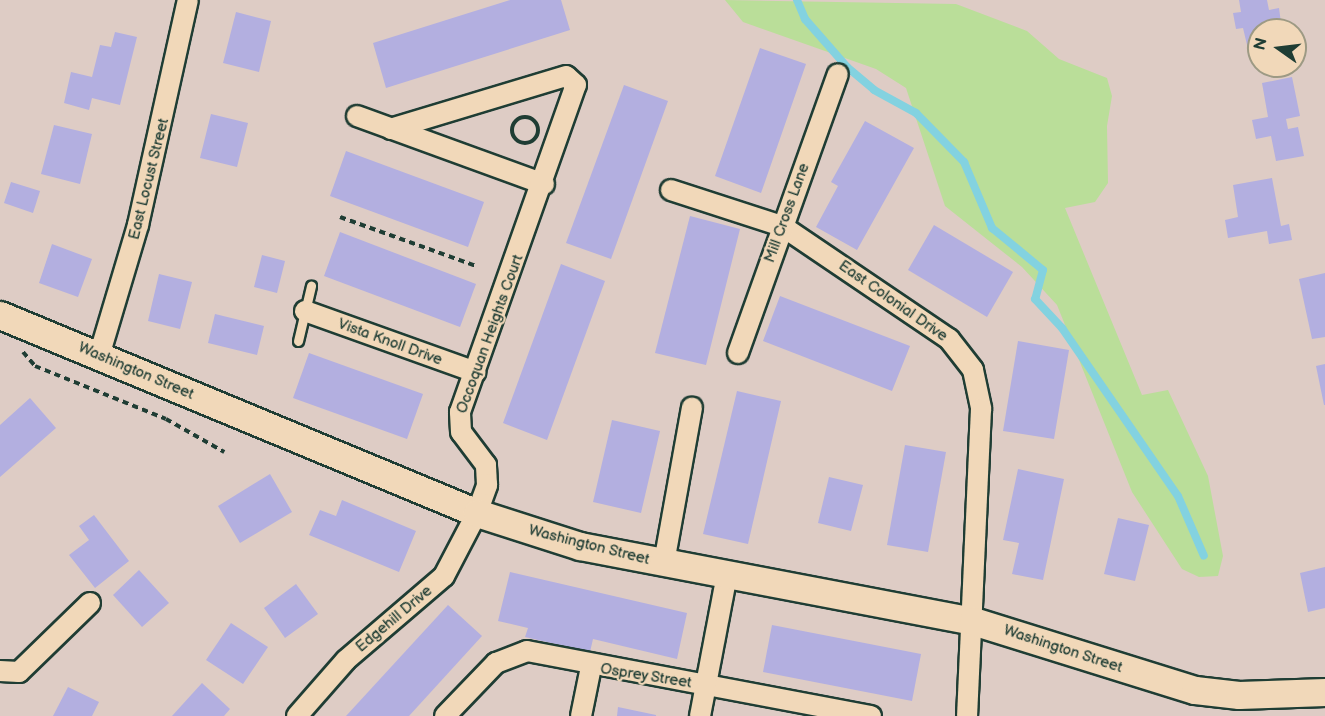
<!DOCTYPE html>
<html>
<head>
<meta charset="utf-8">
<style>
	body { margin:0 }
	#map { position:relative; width:1325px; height:716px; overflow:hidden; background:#deccc5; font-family:"Balsamiq Sans",sans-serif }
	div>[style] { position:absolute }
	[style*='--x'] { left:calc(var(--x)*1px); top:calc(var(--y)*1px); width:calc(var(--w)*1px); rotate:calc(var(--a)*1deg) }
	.green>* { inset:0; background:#bade99 }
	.stream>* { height:8px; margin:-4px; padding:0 4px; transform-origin:4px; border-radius:4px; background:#83d2e0 }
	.building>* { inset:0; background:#b3afe0 }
	.path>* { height:4px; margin-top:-2px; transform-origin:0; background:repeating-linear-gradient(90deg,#1f3d34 0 6px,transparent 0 10.5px) }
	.path>.ring { margin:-2px; padding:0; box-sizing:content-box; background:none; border:4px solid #1f3d34; border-radius:50% }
	.roads { filter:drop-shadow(2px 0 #1f3d34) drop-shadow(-2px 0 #1f3d34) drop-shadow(0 2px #1f3d34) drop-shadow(0 -2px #1f3d34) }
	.lane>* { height:9px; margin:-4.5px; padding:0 4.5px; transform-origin:4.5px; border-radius:4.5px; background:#f1d8b9 }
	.street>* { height:20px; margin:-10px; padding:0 10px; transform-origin:10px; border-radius:10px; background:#f1d8b9 }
	.secondary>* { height:27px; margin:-13.5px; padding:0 13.5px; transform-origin:13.5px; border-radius:13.5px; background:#f1d8b9 }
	span { translate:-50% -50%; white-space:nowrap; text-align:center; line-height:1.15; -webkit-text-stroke:4.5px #f1d8b9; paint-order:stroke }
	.street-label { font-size:15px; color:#1f3d34 }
	.north { position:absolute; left:1247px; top:18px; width:60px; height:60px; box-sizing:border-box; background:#f1d8b9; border:2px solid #9d9a84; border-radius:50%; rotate:284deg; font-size:16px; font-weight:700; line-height:24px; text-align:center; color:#1f3d34 }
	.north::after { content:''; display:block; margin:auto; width:21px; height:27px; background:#1f3d34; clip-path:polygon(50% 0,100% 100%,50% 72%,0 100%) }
</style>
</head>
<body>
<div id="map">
	<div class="green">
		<div style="clip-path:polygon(725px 0,956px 4px,1027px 31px,1059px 59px,1107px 78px,1112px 96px,1107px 126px,1108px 183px,1095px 202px,1065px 208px,1142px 395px,1168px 390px,1208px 476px,1223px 556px,1218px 576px,1199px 577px,1182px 569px,1132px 492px,1057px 305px,1022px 267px,945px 206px,906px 88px,876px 69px,743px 22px)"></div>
	</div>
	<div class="stream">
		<div style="--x:797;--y:0;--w:21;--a:67"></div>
		<div style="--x:805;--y:19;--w:64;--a:48.8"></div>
		<div style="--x:847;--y:67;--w:35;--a:40"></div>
		<div style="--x:874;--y:90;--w:48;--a:28.7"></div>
		<div style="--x:916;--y:113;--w:69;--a:45.6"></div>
		<div style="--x:964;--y:162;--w:72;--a:67"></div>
		<div style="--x:992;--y:228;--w:66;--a:39.5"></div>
		<div style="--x:1043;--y:270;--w:30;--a:105"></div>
		<div style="--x:1035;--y:299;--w:40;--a:47"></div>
		<div style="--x:1062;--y:328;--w:204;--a:55.4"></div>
		<div style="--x:1178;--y:496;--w:65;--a:66.6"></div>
	</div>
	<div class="building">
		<div style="clip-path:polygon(510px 0,561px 0,570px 30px,386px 88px,373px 43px)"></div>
		<div style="clip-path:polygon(1239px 0,1267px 0,1269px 10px,1279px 8px,1282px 30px,1259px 30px,1259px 47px,1248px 49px,1243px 28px,1236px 29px,1233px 13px,1241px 12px)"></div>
		<div style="clip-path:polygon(236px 12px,271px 21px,259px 72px,223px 63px)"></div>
		<div style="clip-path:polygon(115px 32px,137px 37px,120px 105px,92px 98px,89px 110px,64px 103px,71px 72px,92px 77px,100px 45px,111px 47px)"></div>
		<div style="clip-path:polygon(760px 48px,806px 64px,761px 193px,715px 176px)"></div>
		<div style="clip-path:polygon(1292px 77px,1300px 116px,1286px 119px,1288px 129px,1298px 127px,1304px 156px,1276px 161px,1271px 136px,1256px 139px,1252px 120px,1268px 117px,1262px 83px)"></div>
		<div style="clip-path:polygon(624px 85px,668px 101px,611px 259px,566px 243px)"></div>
		<div style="clip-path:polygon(211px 114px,248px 123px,237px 167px,200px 158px)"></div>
		<div style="clip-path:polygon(865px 121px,914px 148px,857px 250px,816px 227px,838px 186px,831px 182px)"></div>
		<div style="clip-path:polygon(54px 125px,92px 134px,80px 184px,41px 174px)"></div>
		<div style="clip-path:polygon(346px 151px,484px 202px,468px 247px,330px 196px)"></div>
		<div style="clip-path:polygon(1272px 178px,1281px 226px,1289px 224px,1292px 240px,1269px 244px,1267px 231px,1228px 238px,1225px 220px,1238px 217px,1233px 185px)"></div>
		<div style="clip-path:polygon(11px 182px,40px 191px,33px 213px,4px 203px)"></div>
		<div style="clip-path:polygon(690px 216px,740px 229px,706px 365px,655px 353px)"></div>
		<div style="clip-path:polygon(934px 225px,1013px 272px,987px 317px,908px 270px)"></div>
		<div style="clip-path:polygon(340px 232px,476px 284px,460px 327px,324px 276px)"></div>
		<div style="clip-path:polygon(52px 244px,92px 259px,78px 297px,39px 283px)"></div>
		<div style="clip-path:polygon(262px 255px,285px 261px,277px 293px,254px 287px)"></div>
		<div style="clip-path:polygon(561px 264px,605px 281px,547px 440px,503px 423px)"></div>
		<div style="clip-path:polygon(1325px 273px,1325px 337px,1312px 339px,1299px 279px)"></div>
		<div style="clip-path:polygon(159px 274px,192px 282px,180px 329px,148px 321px)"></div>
		<div style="clip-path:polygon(780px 296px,910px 346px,892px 391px,763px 341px)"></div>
		<div style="clip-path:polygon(215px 314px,264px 326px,257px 355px,208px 343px)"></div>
		<div style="clip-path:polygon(1018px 341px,1069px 350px,1054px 439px,1003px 431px)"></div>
		<div style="clip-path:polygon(309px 353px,423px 394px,407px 439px,293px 398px)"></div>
		<div style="clip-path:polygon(1325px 364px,1325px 405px,1324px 405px,1316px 366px)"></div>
		<div style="clip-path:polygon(737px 391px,781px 401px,748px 544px,703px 534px)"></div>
		<div style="clip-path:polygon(30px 398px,56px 428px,0 477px,0 425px)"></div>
		<div style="clip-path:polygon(612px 420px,660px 431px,641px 513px,593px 502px)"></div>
		<div style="clip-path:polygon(905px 445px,946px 452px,928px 552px,887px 545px)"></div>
		<div style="clip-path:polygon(1018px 469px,1064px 479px,1043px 580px,1012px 574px,1019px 543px,1003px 540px)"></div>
		<div style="clip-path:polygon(270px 474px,292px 512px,240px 543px,218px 506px)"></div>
		<div style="clip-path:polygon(829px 477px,863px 485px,851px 531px,818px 523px)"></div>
		<div style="clip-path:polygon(342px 500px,416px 531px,399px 572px,309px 535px,320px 510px,336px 516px)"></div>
		<div style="clip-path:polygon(94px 515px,129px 561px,95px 588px,69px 555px,89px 540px,79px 526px)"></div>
		<div style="clip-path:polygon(1118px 518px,1149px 525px,1135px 581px,1104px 574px)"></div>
		<div style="clip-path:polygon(1325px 567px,1325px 608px,1308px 612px,1300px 573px)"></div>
		<div style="clip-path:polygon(139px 570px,169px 603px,142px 627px,113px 595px)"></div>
		<div style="clip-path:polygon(510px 572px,687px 613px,677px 659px,593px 639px,590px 652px,525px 637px,528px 628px,498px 621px)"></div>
		<div style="clip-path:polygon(296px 584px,318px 614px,285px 638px,264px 608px)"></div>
		<div style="clip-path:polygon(448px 605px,482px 636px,409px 716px,346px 716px)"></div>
		<div style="clip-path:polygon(231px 623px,268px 647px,243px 684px,206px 660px)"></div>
		<div style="clip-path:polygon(772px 625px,921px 654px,912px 701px,763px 672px)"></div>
		<div style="clip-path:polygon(202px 683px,230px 709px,224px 716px,172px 716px)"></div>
		<div style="clip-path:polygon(68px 687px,99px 702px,92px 716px,53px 716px)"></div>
		<div style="clip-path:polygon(618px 707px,656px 715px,656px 716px,617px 716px)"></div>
	</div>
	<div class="path">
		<div class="ring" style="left:512px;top:117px;width:22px;height:22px"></div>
		<div style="--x:340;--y:217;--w:145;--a:19.8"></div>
		<div style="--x:23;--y:352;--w:18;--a:49"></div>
		<div style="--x:35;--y:366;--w:141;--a:22"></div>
		<div style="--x:166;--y:419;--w:67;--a:29.6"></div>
	</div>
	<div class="roads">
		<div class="lane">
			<div style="--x:298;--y:341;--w:57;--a:-76.7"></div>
		</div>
		<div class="street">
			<div style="--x:357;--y:116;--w:199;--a:20"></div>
			<div style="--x:671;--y:190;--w:117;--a:18"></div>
			<div style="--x:782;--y:226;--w:202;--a:34.1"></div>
			<div style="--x:949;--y:339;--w:39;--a:52"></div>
			<div style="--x:973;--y:370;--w:40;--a:78"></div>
			<div style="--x:981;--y:409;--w:307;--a:92.6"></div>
			<div style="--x:305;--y:311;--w:181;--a:19.7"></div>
			<div style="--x:738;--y:353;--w:296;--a:-70.3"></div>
			<div style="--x:99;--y:356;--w:137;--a:-73.4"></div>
			<div style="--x:138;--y:225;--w:230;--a:-77.5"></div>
			<div style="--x:664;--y:563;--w:158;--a:-79.8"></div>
			<div style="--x:0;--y:671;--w:19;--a:3"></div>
			<div style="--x:19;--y:672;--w:99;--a:-44.2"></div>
			<div style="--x:297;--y:716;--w:74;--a:-48.8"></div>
			<div style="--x:346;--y:660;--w:129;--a:-40.6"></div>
			<div style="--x:444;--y:576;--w:71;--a:-62.4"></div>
			<div style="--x:477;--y:513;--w:30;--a:-70"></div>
			<div style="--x:487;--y:485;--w:20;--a:-93"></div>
			<div style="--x:486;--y:465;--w:41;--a:-127.1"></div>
			<div style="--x:461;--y:432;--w:20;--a:-93"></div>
			<div style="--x:460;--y:412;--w:347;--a:-70.5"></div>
			<div style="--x:576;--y:85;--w:13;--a:-138"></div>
			<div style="--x:566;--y:76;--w:183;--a:163.2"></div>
			<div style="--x:445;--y:716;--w:74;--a:-46.1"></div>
			<div style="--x:496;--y:663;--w:33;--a:-21"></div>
			<div style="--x:527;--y:651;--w:350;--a:10.7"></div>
			<div style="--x:581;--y:716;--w:50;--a:-78.5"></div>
			<div style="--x:700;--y:716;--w:145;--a:-79.2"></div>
		</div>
		<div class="secondary">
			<div style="--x:0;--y:315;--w:516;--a:22.54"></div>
			<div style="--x:477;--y:513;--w:108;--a:17.8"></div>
			<div style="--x:580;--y:546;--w:400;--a:10.8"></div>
			<div style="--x:973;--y:621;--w:232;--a:17.3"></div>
			<div style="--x:1195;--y:690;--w:44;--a:6.5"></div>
			<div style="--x:1239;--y:695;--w:86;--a:-2"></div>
		</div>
	</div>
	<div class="street-label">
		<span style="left:149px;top:179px;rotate:-76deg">East Locust Street</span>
		<span style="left:787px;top:213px;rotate:-70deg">Mill Cross Lane</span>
		<span style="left:893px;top:301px;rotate:35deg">East Colonial Drive</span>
		<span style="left:490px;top:334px;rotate:-70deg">Occoquan Heights Court</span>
		<span style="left:390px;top:342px;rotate:20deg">Vista Knoll Drive</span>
		<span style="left:136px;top:371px;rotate:23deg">Washington Street</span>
		<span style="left:589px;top:545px;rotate:14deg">Washington Street</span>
		<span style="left:394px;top:619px;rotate:-40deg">Edgehill Drive</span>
		<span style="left:1063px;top:649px;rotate:18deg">Washington Street</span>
		<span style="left:646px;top:676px;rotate:9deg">Osprey Street</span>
	</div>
	<div class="north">N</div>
</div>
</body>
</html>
